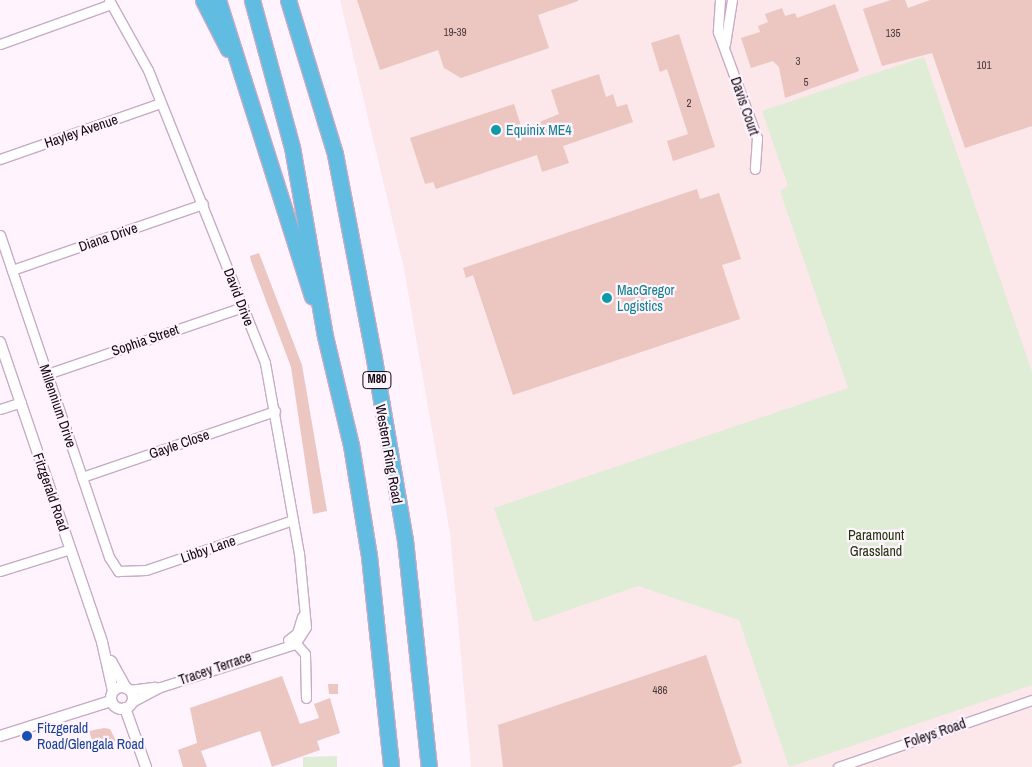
<!DOCTYPE html>
<html>
<head>
<meta charset="utf-8">
<style>
	body { margin:0 }
	#map { position:relative; width:1032px; height:767px; overflow:hidden; background:#fff3fe; font-family:"Archivo Narrow",sans-serif }
	div>[style] { position:absolute }
	[style*='--x'] { left:calc(var(--x)*1px); top:calc(var(--y)*1px); width:calc(var(--w)*1px); rotate:calc(var(--a)*1deg) }
	.industrial>* { inset:0; background:#fce7ea }
	.green>* { inset:0; background:#dfecd6 }
	.building>* { inset:0; background:#ecc6c1 }
	.roads { filter:drop-shadow(1px 0 #c8abc6) drop-shadow(-1px 0 #c8abc6) drop-shadow(0 1px #c8abc6) drop-shadow(0 -1px #c8abc6) }
	.minor>* { height:9px; margin:-4.5px; padding:0 4.5px; transform-origin:4.5px; border-radius:4.5px; background:#fff }
	.tertiary>* { height:10px; margin:-5px; padding:0 5px; transform-origin:5px; border-radius:5px; background:#fff }
	.tertiary>.ring { margin:-5px; padding:0; box-sizing:content-box; background:none; border:10px solid #fff; border-radius:50% }
	.motorway>* { height:15px; margin:-7.5px; padding:0 7.5px; transform-origin:7.5px; border-radius:7.5px; background:#60bce0 }
	.dots>* { width:14px; height:14px; translate:-50% -50%; box-sizing:border-box; border:2px solid #fff3fe; border-radius:50% }
	span { translate:-50% -50%; white-space:nowrap; text-align:center; line-height:1.15; -webkit-text-stroke:4.5px #fff3fe; paint-order:stroke }
	.number-label { font-size:11px; color:#48383d }
	.number-label span { -webkit-text-stroke-width:0 }
	.shield-label span { padding:1px 4px; background:#fff3fe; border:1px solid; border-radius:4px; -webkit-text-stroke-width:0 }
	.shield-label { font-size:12px; color:#110811; font-weight:700 }
	.street-label { font-size:14px; color:#110811 }
	.culture-label { font-size:14px; color:#0d838f }
	.left { translate:0 -50%; text-align:left }
	.park-label { font-size:14px; color:#20370b }
	.transit-label { font-size:14px; color:#164399 }
</style>
</head>
<body>
<div id="map">
	<div class="industrial">
		<div style="clip-path:polygon(340px 0,1032px 0,1032px 767px,471px 767px,450px 533px,404px 269px)"></div>
	</div>
	<div class="green">
		<div style="clip-path:polygon(924px 57px,1032px 372px,1032px 685px,789px 767px,739px 620px,638px 586px,534px 622px,494px 508px,848px 388px,780px 191px,788px 186px,762px 111px)"></div>
		<div style="clip-path:polygon(337px 756px,337px 767px,303px 767px,303px 757px)"></div>
	</div>
	<div class="building">
		<div style="clip-path:polygon(357px 0,578px 0,578px 1px,538px 15px,549px 48px,461px 78px,444px 68px,438px 50px,380px 70px)"></div>
		<div style="clip-path:polygon(891px 0,905px 0,908px 8px,930px 0,1032px 0,1032px 126px,965px 148px,932px 53px,882px 66px,863px 9px)"></div>
		<div style="clip-path:polygon(835px 4px,859px 71px,785px 98px,779px 67px,773px 61px,751px 68px,741px 38px,760px 32px,758px 26px,768px 22px,765px 14px,782px 8px,785px 16px,795px 13px,797px 18px)"></div>
		<div style="clip-path:polygon(679px 34px,715px 147px,673px 161px,667px 141px,688px 134px,667px 69px,660px 72px,651px 43px)"></div>
		<div style="clip-path:polygon(599px 74px,606px 97px,613px 94px,617px 107px,627px 104px,633px 122px,563px 146px,569px 163px,542px 172px,537px 155px,436px 189px,433px 182px,425px 184px,410px 138px,514px 104px,522px 129px,559px 114px,551px 90px)"></div>
		<div style="clip-path:polygon(697px 189px,700px 199px,719px 193px,741px 259px,722px 265px,740px 319px,513px 395px,473px 275px,466px 278px,463px 268px)"></div>
		<div style="clip-path:polygon(259px 253px,302px 365px,327px 511px,313px 514px,291px 367px,251px 261px,250px 256px)"></div>
		<div style="clip-path:polygon(706px 655px,742px 763px,731px 767px,503px 767px,498px 725px)"></div>
		<div style="clip-path:polygon(282px 676px,300px 724px,319px 718px,314px 704px,330px 698px,340px 733px,317px 741px,320px 750px,272px 767px,260px 731px,201px 751px,207px 767px,183px 767px,178px 750px,197px 743px,190px 708px)"></div>
		<div style="clip-path:polygon(328px 684px,338px 684px,338px 694px,329px 694px)"></div>
		<div style="clip-path:polygon(104px 728px,110px 729px,116px 741px,95px 748px,89px 731px)"></div>
	</div>
	<div class="roads">
		<div class="minor">
			<div style="--x:109;--y:0;--w:80;--a:60.9"></div>
			<div style="--x:148;--y:70;--w:315;--a:68.2"></div>
			<div style="--x:265;--y:363;--w:193;--a:79.9"></div>
			<div style="--x:299;--y:553;--w:74;--a:84.6"></div>
			<div style="--x:306;--y:627;--w:20;--a:123"></div>
			<div style="--x:295;--y:644;--w:142;--a:162.3"></div>
			<div style="--x:160;--y:687;--w:32;--a:152"></div>
			<div style="--x:720;--y:0;--w:32;--a:94"></div>
			<div style="--x:718;--y:32;--w:113;--a:69.8"></div>
			<div style="--x:757;--y:138;--w:31;--a:94"></div>
			<div style="--x:0;--y:44;--w:118;--a:-19.8"></div>
			<div style="--x:725;--y:44;--w:45;--a:-81"></div>
			<div style="--x:0;--y:159;--w:170;--a:-19.2"></div>
			<div style="--x:0;--y:235;--w:340;--a:71.3"></div>
			<div style="--x:109;--y:557;--w:17;--a:57"></div>
			<div style="--x:118;--y:571;--w:28;--a:-2"></div>
			<div style="--x:146;--y:570;--w:155;--a:-18.8"></div>
			<div style="--x:12;--y:270;--w:202;--a:-19.1"></div>
			<div style="--x:47;--y:374;--w:207;--a:-18.9"></div>
			<div style="--x:0;--y:409;--w:22;--a:-18"></div>
			<div style="--x:82;--y:477;--w:204;--a:-18.9"></div>
			<div style="--x:0;--y:571;--w:73;--a:-17.4"></div>
			<div style="--x:288;--y:640;--w:11;--a:-38"></div>
			<div style="--x:297;--y:633;--w:17;--a:-73"></div>
			<div style="--x:293;--y:640;--w:18;--a:49"></div>
			<div style="--x:305;--y:654;--w:44;--a:88.7"></div>
			<div style="--x:129;--y:690;--w:26;--a:-7"></div>
			<div style="--x:838;--y:767;--w:205;--a:-19.1"></div>
		</div>
		<div class="tertiary">
			<div style="--x:0;--y:342;--w:317;--a:71.2"></div>
			<div style="--x:102;--y:642;--w:50;--a:77.3"></div>
			<div style="--x:111;--y:661;--w:31;--a:61"></div>
			<div class="ring" style="left:111px;top:687px;width:12px;height:12px"></div>
			<div style="--x:125;--y:708;--w:63;--a:70.4"></div>
			<div style="--x:0;--y:736;--w:116;--a:-17.5"></div>
		</div>
		<div class="motorway">
			<div style="--x:203;--y:0;--w:55;--a:63"></div>
			<div style="--x:218;--y:0;--w:311;--a:72.4"></div>
			<div style="--x:252;--y:0;--w:152;--a:74.8"></div>
			<div style="--x:292;--y:147;--w:192;--a:80.1"></div>
			<div style="--x:325;--y:336;--w:112;--a:76.6"></div>
			<div style="--x:351;--y:445;--w:112;--a:80.8"></div>
			<div style="--x:369;--y:556;--w:212;--a:84"></div>
			<div style="--x:288;--y:0;--w:161;--a:73"></div>
			<div style="--x:335;--y:154;--w:209;--a:79.2"></div>
			<div style="--x:374;--y:359;--w:184;--a:80.3"></div>
			<div style="--x:405;--y:540;--w:228;--a:84"></div>
		</div>
	</div>
	<div class="dots">
		<div style="left:496px;top:130px;background:#0f9aa8"></div>
		<div style="left:607px;top:298px;background:#0f9aa8"></div>
		<div style="left:27px;top:736px;background:#1a4fb4"></div>
	</div>
	<div class="number-label">
		<span style="left:455px;top:32px">19-39</span>
		<span style="left:893px;top:33px">135</span>
		<span style="left:798px;top:61px">3</span>
		<span style="left:984px;top:65px">101</span>
		<span style="left:806px;top:82px">5</span>
		<span style="left:689px;top:103px">2</span>
		<span style="left:660px;top:690px">486</span>
	</div>
	<div class="shield-label">
		<span style="left:377px;top:380px">M80</span>
	</div>
	<div class="street-label">
		<span style="left:745px;top:106px;rotate:71deg">Davis Court</span>
		<span style="left:81px;top:131px;rotate:-19deg">Hayley Avenue</span>
		<span style="left:108px;top:237px;rotate:-19deg">Diana Drive</span>
		<span style="left:239px;top:297px;rotate:69deg">David Drive</span>
		<span style="left:145px;top:340px;rotate:-19deg">Sophia Street</span>
		<span style="left:58px;top:406px;rotate:71deg">Millennium Drive</span>
		<span style="left:179px;top:444px;rotate:-19deg">Gayle Close</span>
		<span style="left:389px;top:454px;rotate:80deg">Western Ring Road</span>
		<span style="left:51px;top:492px;rotate:71deg">Fitzgerald Road</span>
		<span style="left:208px;top:549px;rotate:-19deg">Libby Lane</span>
		<span style="left:215px;top:668px;rotate:-19deg">Tracey Terrace</span>
		<span style="left:935px;top:733px;rotate:-19deg">Foleys Road</span>
	</div>
	<div class="culture-label">
		<span class="left" style="left:506px;top:130px">Equinix ME4</span>
		<span class="left" style="left:617px;top:298px">MacGregor<br>Logistics</span>
	</div>
	<div class="park-label">
		<span style="left:876px;top:543px">Paramount<br>Grassland</span>
	</div>
	<div class="transit-label">
		<span class="left" style="left:37px;top:736px">Fitzgerald<br>Road/Glengala Road</span>
	</div>
</div>
</body>
</html>
